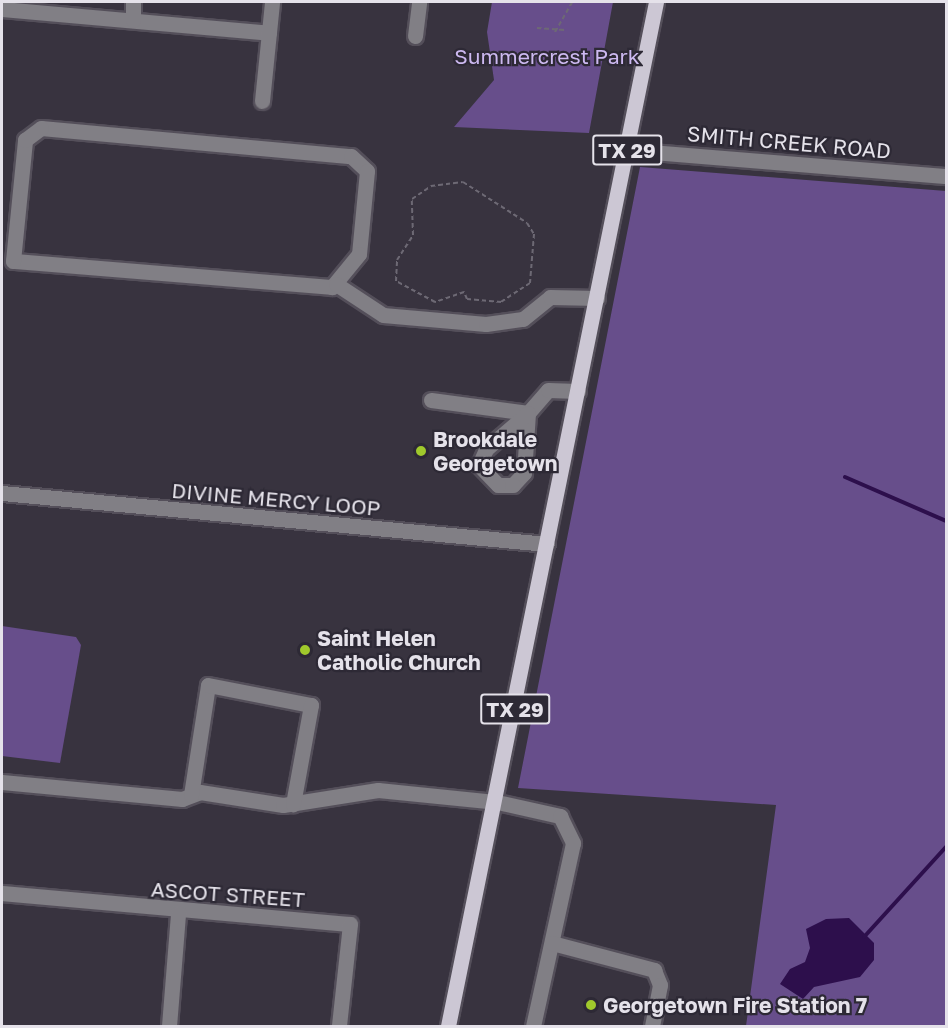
<!DOCTYPE html>
<html>
<head>
<meta charset="utf-8">
<style>
	body { margin:0 }
	#map { position:relative; width:948px; height:1028px; overflow:hidden; background:#38333f; font-family:"Golos Text",sans-serif }
	div>[style] { position:absolute }
	[style*='--x'] { left:calc(var(--x)*1px); top:calc(var(--y)*1px); width:calc(var(--w)*1px); rotate:calc(var(--a)*1deg) }
	.green>* { inset:0; background:#674e8b }
	.water>* { inset:0; background:#2d0f4c }
	.stream>* { height:4px; margin:-2px; padding:0 2px; transform-origin:2px; border-radius:2px; background:#2d0f4c }
	.path>* { height:2px; margin-top:-1px; transform-origin:0; background:repeating-linear-gradient(90deg,#6d6974 0 4.5px,transparent 0 7.5px) }
	.roads { filter:drop-shadow(2px 0 #544f5a) drop-shadow(-2px 0 #544f5a) drop-shadow(0 2px #544f5a) drop-shadow(0 -2px #544f5a) }
	.minor>* { height:15px; margin:-7.5px; padding:0 7.5px; transform-origin:7.5px; border-radius:7.5px; background:#817f85 }
	.major>* { height:15px; margin:-7.5px; padding:0 7.5px; transform-origin:7.5px; border-radius:7.5px; background:#ccc7d4 }
	.dots>* { width:16px; height:16px; translate:-50% -50%; box-sizing:border-box; border:3px solid #2d2935; border-radius:50% }
	span { translate:-50% -50%; white-space:nowrap; text-align:center; line-height:1.15; -webkit-text-stroke:4.5px #2d2935; paint-order:stroke }
	.shield-label span { padding:2px 4px; background:#2d2935; border:2px solid; border-radius:4px; -webkit-text-stroke-width:0 }
	.shield-label { font-size:20px; color:#e5e2ea; font-weight:700 }
	.park-label { font-size:21px; color:#cdb9f1 }
	.street-label { font-size:21px; color:#e5e2ea }
	.poi-label { font-size:21px; color:#e5e2ea; font-weight:700 }
	.left { translate:0 -50%; text-align:left }
	.frame { position:absolute; inset:0; border:3px solid #e5e2ea; pointer-events:none }
</style>
</head>
<body>
<div id="map">
	<div class="green">
		<div style="clip-path:polygon(492px 2px,613px 2px,589px 133px,454px 127px,494px 80px,487px 32px)"></div>
		<div style="clip-path:polygon(640px 167px,946px 191px,946px 1026px,746px 1026px,776px 805px,518px 788px)"></div>
		<div style="clip-path:polygon(2px 626px,76px 637px,81px 645px,60px 763px,2px 756px)"></div>
	</div>
	<div class="water">
		<div style="clip-path:polygon(849px 918px,874px 943px,874px 960px,860px 977px,814px 987px,803px 999px,780px 984px,790px 969px,805px 962px,810px 948px,806px 929px,826px 919px)"></div>
	</div>
	<div class="stream">
		<div style="--x:845;--y:477;--w:110;--a:23.5"></div>
		<div style="--x:864;--y:937;--w:122;--a:-47.7"></div>
	</div>
	<div class="path">
		<div style="--x:537;--y:28;--w:28;--a:4"></div>
		<div style="--x:555;--y:32;--w:34;--a:-60"></div>
		<div style="--x:463;--y:182;--w:76;--a:32.6"></div>
		<div style="--x:527;--y:223;--w:13;--a:58"></div>
		<div style="--x:534;--y:234;--w:49;--a:94.7"></div>
		<div style="--x:530;--y:283;--w:35;--a:147"></div>
		<div style="--x:501;--y:302;--w:34;--a:-175"></div>
		<div style="--x:467;--y:299;--w:8;--a:-113"></div>
		<div style="--x:464;--y:292;--w:31;--a:161"></div>
		<div style="--x:435;--y:302;--w:44;--a:-151.7"></div>
		<div style="--x:396;--y:281;--w:21;--a:-87"></div>
		<div style="--x:397;--y:260;--w:30;--a:-57"></div>
		<div style="--x:413;--y:235;--w:36;--a:-92"></div>
		<div style="--x:412;--y:199;--w:23;--a:-34"></div>
		<div style="--x:431;--y:186;--w:32;--a:-7"></div>
	</div>
	<div class="roads">
		<div class="minor">
			<div style="--x:2;--y:9;--w:268;--a:5.1"></div>
			<div style="--x:133;--y:20;--w:18;--a:-90"></div>
			<div style="--x:415;--y:36;--w:34;--a:-83"></div>
			<div style="--x:262;--y:101;--w:100;--a:-84.2"></div>
			<div style="--x:41;--y:128;--w:311;--a:5.2"></div>
			<div style="--x:351;--y:156;--w:22;--a:43"></div>
			<div style="--x:367;--y:171;--w:83;--a:95.5"></div>
			<div style="--x:359;--y:254;--w:43;--a:129.3"></div>
			<div style="--x:332;--y:287;--w:320;--a:-175.3"></div>
			<div style="--x:13;--y:261;--w:122;--a:-84.3"></div>
			<div style="--x:25;--y:140;--w:20;--a:-37"></div>
			<div style="--x:627;--y:150;--w:320;--a:4.7"></div>
			<div style="--x:336;--y:284;--w:56;--a:33.4"></div>
			<div style="--x:383;--y:315;--w:103;--a:5"></div>
			<div style="--x:486;--y:324;--w:37;--a:-8"></div>
			<div style="--x:523;--y:319;--w:35;--a:-39"></div>
			<div style="--x:550;--y:297;--w:47;--a:1.2"></div>
			<div style="--x:431;--y:400;--w:98;--a:7.6"></div>
			<div style="--x:528;--y:413;--w:30;--a:-49"></div>
			<div style="--x:548;--y:390;--w:30;--a:2"></div>
			<div style="--x:528;--y:413;--w:60;--a:93.8"></div>
			<div style="--x:524;--y:473;--w:16;--a:133"></div>
			<div style="--x:513;--y:485;--w:15;--a:180"></div>
			<div style="--x:498;--y:485;--w:28;--a:-134"></div>
			<div style="--x:479;--y:465;--w:17;--a:-66"></div>
			<div style="--x:486;--y:449;--w:55;--a:-40.6"></div>
			<div style="--x:2;--y:493;--w:547;--a:5.35"></div>
			<div style="--x:2;--y:782;--w:181;--a:5.4"></div>
			<div style="--x:182;--y:799;--w:19;--a:-21"></div>
			<div style="--x:200;--y:792;--w:84;--a:8.9"></div>
			<div style="--x:283;--y:805;--w:96;--a:-9"></div>
			<div style="--x:378;--y:790;--w:120;--a:5.8"></div>
			<div style="--x:497;--y:802;--w:65;--a:12.5"></div>
			<div style="--x:560;--y:816;--w:30;--a:64"></div>
			<div style="--x:573;--y:843;--w:187;--a:102.3"></div>
			<div style="--x:191;--y:795;--w:111;--a:-81.2"></div>
			<div style="--x:208;--y:685;--w:105;--a:11"></div>
			<div style="--x:311;--y:705;--w:101;--a:100.3"></div>
			<div style="--x:2;--y:893;--w:349;--a:5.1"></div>
			<div style="--x:350;--y:924;--w:103;--a:96.2"></div>
			<div style="--x:552;--y:943;--w:106;--a:14.8"></div>
			<div style="--x:654;--y:970;--w:16;--a:68"></div>
			<div style="--x:660;--y:985;--w:42;--a:101"></div>
			<div style="--x:169;--y:1026;--w:113;--a:-85.4"></div>
		</div>
		<div class="major">
			<div style="--x:448;--y:1026;--w:1045;--a:-78.52"></div>
		</div>
	</div>
	<div class="dots">
		<div style="left:421px;top:451px;background:#a0c92c"></div>
		<div style="left:305px;top:650px;background:#a0c92c"></div>
		<div style="left:591px;top:1005px;background:#a0c92c"></div>
	</div>
	<div class="shield-label">
		<span style="left:627px;top:150px">TX 29</span>
		<span style="left:515px;top:709px">TX 29</span>
	</div>
	<div class="park-label">
		<span style="left:547px;top:56px">Summercrest Park</span>
	</div>
	<div class="street-label">
		<span style="left:789px;top:142px;rotate:5deg">SMITH CREEK ROAD</span>
		<span style="left:276px;top:499px;rotate:5deg">DIVINE MERCY LOOP</span>
		<span style="left:228px;top:894px;rotate:4deg">ASCOT STREET</span>
	</div>
	<div class="poi-label">
		<span class="left" style="left:433px;top:451px">Brookdale<br>Georgetown</span>
		<span class="left" style="left:317px;top:650px">Saint Helen<br>Catholic Church</span>
		<span class="left" style="left:603px;top:1005px">Georgetown Fire Station 7</span>
	</div>
	<div class="frame"></div>
</div>
</body>
</html>
